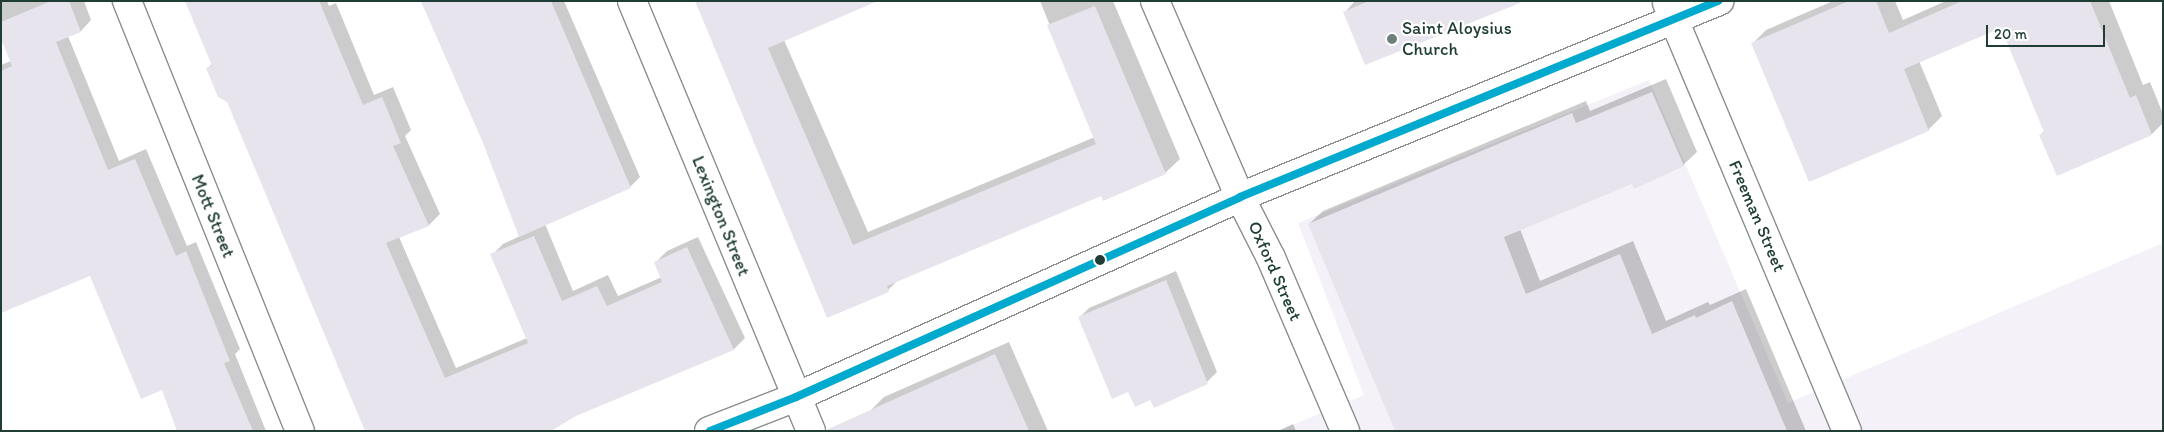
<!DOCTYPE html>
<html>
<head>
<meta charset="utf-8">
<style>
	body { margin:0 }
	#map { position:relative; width:2164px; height:432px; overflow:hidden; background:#fff; font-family:Itim,sans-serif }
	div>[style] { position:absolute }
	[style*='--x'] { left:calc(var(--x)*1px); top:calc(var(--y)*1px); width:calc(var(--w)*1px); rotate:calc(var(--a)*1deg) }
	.built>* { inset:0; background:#f4f1f8 }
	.shadow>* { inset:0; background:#0003 }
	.building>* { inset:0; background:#e8e4ed }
	.roads { filter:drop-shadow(1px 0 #898f8d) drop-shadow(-1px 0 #898f8d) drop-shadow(0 1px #898f8d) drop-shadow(0 -1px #898f8d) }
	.street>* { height:28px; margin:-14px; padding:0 14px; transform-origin:14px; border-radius:14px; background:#fff }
	.bus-1>* { height:8px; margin:-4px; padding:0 4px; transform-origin:4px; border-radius:4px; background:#00a9ce }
	.dots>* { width:14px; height:14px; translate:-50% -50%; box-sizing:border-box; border:2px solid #fff; border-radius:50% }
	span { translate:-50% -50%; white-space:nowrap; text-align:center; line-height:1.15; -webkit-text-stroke:4.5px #fff; paint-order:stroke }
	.poi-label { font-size:18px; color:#1f3d34 }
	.left { translate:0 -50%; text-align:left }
	.street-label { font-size:18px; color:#1f3d34 }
	.frame { position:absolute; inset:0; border:2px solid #1f3d34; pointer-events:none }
	.scale { position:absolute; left:1986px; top:25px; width:119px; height:22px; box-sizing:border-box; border:2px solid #1f3d34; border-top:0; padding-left:6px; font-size:15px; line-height:18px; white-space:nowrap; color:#1f3d34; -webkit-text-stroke:4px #fff; paint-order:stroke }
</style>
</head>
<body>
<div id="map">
	<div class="built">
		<div style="clip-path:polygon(1649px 80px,1788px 403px,2163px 243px,2163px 431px,1278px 431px,1364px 395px,1298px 223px)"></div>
	</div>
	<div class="shadow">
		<div style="clip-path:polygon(1px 1px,84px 1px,91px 20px,81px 31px,68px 36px,119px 161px,146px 149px,187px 246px,196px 242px,240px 349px,235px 354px,266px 431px,180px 431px,162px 388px,91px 274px,1px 312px,1px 65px,11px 61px,1px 36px)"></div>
		<div style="clip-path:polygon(187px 1px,327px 1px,329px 6px,336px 3px,374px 95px,393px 87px,411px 130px,405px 136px,440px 214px,429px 225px,399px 237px,456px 368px,527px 338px,492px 255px,503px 244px,520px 236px,484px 143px,421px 1px,564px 1px,640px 177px,630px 187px,545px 224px,573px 291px,608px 275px,618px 296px,662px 277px,656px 262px,667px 251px,698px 237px,745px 338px,734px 349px,576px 415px,548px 431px,367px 431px,228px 101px,207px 69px,212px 64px)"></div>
		<div style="clip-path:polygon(696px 1px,784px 40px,868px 232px,1095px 137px,1040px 1px,1113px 1px,1180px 159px,1165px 173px,1102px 195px,900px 278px,888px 290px,827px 316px)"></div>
		<div style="clip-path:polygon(1355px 1px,1504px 1px,1345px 12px)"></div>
		<div style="clip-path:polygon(1833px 1px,1895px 1px,1903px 20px,1946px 1px,2109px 1px,2143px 85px,2150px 82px,2163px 114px,2163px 123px,2152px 134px,2040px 135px,2044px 131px,2004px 30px,1998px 32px,1996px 28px,1919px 61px,1942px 116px,1928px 130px,1752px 44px,1766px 30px)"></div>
		<div style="clip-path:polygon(1666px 79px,1697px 152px,1683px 165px,1632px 182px,1520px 229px,1540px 281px,1633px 241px,1666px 321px,1708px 302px,1710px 305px,1746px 289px,1806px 431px,1396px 431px,1309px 224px,1323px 211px,1586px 101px,1590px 111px)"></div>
		<div style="clip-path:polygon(1176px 271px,1217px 372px,1207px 382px,1150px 398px,1129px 390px,1079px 318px,1089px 308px)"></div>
		<div style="clip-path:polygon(1009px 342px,1048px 431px,879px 431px,870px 411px,884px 397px)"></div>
		<div style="clip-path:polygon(1293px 424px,1296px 431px,1278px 431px)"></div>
	</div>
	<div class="building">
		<div style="clip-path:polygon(51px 1px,69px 1px,81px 32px,56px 42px,108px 170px,135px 159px,176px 256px,186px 251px,230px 361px,224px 363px,253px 431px,177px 431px,162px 390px,141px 399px,90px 276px,1px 313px,1px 71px,12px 66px,1px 39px,1px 22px)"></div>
		<div style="clip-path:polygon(185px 1px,319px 1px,363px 105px,382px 97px,401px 143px,393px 146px,429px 226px,386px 243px,445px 378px,528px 343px,490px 254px,534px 236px,562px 301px,597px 286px,607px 306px,662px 282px,654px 262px,687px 247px,734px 350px,576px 416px,551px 431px,365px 431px,227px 102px,218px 97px,206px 68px,212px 66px)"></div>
		<div style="clip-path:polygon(421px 1px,551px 1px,631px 188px,519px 237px,483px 143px)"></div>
		<div style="clip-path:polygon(695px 1px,878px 1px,768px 48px,853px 245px,1096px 144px,1047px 25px,1095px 6px,1166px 174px,1103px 201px,1101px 196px,887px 286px,889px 292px,827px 318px)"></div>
		<div style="clip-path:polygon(1369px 1px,1520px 1px,1520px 3px,1365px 65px,1343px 12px)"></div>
		<div style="clip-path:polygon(1849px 1px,1876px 1px,1889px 33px,1962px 1px,2090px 1px,2130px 98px,2136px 95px,2152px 135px,2057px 176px,2039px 135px,2044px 132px,2001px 28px,1904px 69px,1929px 131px,1809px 182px,1751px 43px)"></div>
		<div style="clip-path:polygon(1652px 92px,1684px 166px,1634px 189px,1632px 184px,1504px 237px,1526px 294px,1620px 254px,1652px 334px,1695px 315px,1696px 318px,1732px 301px,1787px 431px,1395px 431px,1308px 224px,1572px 113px,1576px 123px)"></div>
		<div style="clip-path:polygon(1166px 280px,1208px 384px,1154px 408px,1150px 400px,1135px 407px,1128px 392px,1112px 399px,1078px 317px)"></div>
		<div style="clip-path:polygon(995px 354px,1029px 431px,826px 431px,826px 430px)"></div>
	</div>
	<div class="roads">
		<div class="street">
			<div style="--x:127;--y:1;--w:463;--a:68.1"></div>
			<div style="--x:632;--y:1;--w:466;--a:67.4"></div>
			<div style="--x:1155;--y:1;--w:214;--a:66.6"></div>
			<div style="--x:1240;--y:197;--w:68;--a:63.1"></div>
			<div style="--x:1271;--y:258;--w:188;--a:66.8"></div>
			<div style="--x:1667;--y:3;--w:464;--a:67.2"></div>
			<div style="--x:709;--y:431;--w:93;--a:-21.3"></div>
			<div style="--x:796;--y:397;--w:487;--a:-24.2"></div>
			<div style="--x:1240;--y:197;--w:518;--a:-22.25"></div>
		</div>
	</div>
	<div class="bus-1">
		<div style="--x:710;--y:431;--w:92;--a:-21.6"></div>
		<div style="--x:796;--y:397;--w:487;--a:-24.2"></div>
		<div style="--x:1240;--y:197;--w:517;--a:-22.3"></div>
	</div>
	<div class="dots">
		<div style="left:1392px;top:39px;background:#6d817b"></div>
		<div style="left:1100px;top:260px;background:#1f3d34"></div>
	</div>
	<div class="poi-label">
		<span class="left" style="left:1402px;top:39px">Saint Aloysius<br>Church</span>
	</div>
	<div class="street-label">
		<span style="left:213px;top:216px;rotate:68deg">Mott Street</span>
		<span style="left:721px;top:216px;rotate:68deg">Lexington Street</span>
		<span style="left:1757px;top:216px;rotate:67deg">Freeman Street</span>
		<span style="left:1275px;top:271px;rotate:66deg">Oxford Street</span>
	</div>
	<div class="frame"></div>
	<div class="scale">20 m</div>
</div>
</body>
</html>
